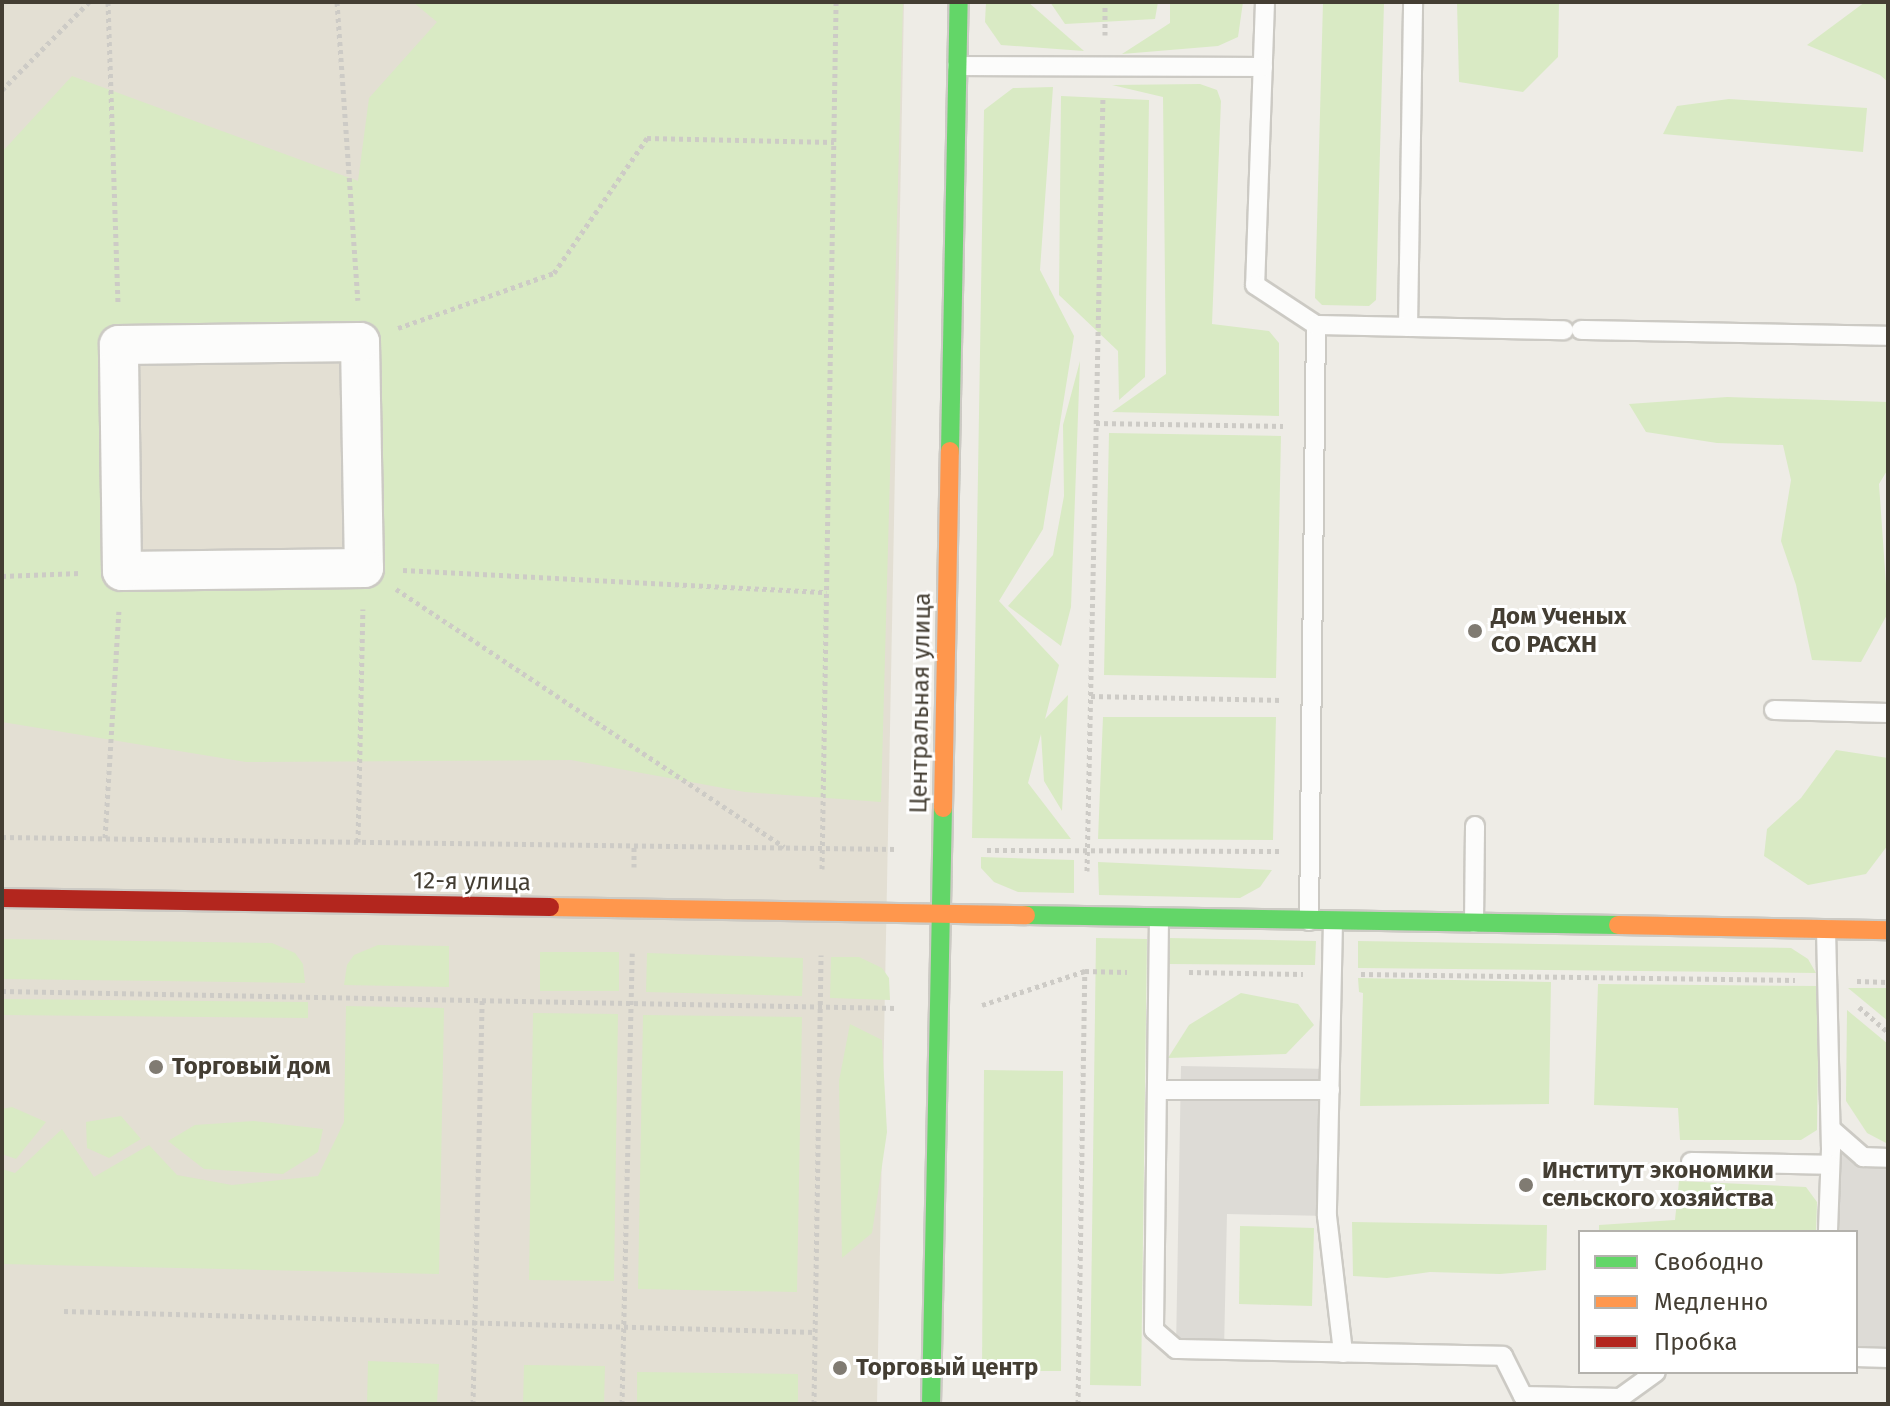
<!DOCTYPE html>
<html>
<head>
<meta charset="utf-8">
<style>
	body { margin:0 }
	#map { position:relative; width:1890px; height:1406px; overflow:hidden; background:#eeece6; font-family:"Fira Sans",sans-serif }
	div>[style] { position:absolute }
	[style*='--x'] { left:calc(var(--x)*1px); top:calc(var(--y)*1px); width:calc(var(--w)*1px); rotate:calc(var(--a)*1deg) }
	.residential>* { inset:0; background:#e3dfd3 }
	.green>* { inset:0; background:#d9eac4 }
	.parking>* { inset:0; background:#dddbd6 }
	.path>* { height:5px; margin-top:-2.5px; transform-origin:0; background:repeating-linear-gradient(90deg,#cdcbc6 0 4px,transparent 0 8px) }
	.roads { filter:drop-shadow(2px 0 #cccac4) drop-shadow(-2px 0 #cccac4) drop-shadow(0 2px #cccac4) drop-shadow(0 -2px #cccac4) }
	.lane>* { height:18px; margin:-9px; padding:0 9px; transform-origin:9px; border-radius:9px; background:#fcfcfb }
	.street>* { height:38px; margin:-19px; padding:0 19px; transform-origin:19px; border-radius:19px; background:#fcfcfb }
	.fast>* { height:18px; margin:-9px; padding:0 9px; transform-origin:9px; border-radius:9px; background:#63d668 }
	.slow>* { height:18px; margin:-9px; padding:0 9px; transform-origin:9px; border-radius:9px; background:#ff974d }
	.jam>* { height:18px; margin:-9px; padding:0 9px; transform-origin:9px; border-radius:9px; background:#b3261e }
	.dots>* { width:22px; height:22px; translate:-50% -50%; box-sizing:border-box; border:4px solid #fff; border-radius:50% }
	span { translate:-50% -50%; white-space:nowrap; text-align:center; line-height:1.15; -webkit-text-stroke:6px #fff; paint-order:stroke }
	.poi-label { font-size:24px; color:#443e33; font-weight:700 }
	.left { translate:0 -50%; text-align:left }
	.street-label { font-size:24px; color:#443e33 }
	.frame { position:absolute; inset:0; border:4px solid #443e33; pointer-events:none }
	.legend { position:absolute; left:1578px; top:1230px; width:280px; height:144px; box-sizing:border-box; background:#fff; border:2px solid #b4b2ad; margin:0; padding:10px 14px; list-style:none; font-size:24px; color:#443e33 }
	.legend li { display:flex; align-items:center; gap:16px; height:40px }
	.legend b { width:40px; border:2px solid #b4b2ad }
</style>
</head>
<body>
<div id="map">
	<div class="residential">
		<div style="clip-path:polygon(2px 2px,904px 2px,877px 1404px,2px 1404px)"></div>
	</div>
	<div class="green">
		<div style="clip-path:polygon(evenodd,413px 2px,903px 2px,881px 802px,745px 792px,571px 760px,246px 762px,2px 722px,2px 152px,72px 76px,358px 181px,369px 98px,437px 22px,413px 2px,360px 342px,364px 568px,122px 571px,120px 345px,360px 342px)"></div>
		<div style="clip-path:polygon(986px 2px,1028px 2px,1084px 51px,1001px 45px,985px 22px)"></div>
		<div style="clip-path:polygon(1050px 2px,1158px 2px,1155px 19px,1065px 24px)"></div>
		<div style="clip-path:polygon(1170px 2px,1243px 2px,1238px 37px,1218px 46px,1122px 54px,1170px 23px)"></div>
		<div style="clip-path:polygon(1323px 2px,1384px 2px,1376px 300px,1369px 306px,1322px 305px,1315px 298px)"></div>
		<div style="clip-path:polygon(1457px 2px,1559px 2px,1558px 57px,1523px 92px,1459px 82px)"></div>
		<div style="clip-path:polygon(1865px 2px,1888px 2px,1888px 82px,1880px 75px,1807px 45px)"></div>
		<div style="clip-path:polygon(1200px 84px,1217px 90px,1221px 101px,1212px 324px,1269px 331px,1279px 343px,1279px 416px,1112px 412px,1166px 374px,1163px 97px,1112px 85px)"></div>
		<div style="clip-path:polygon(1053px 87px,1040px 270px,1074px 336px,1043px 529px,999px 601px,1059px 665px,1045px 719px,1068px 695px,1062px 811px,1044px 781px,1041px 734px,1028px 783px,1071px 839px,972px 838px,984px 110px,1013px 88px)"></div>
		<div style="clip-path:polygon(1061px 96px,1149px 100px,1145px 377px,1119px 400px,1118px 351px,1059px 295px)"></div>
		<div style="clip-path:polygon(1729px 99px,1867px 108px,1863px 152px,1663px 134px,1677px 106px)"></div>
		<div style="clip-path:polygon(1080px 361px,1071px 607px,1061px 646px,1008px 606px,1053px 555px,1064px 496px,1063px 425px)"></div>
		<div style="clip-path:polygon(1727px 397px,1888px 402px,1888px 469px,1879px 484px,1888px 613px,1861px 662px,1812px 660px,1796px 585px,1781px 541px,1791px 480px,1783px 445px,1717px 443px,1646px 432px,1629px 404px)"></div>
		<div style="clip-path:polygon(1109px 433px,1281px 436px,1276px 678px,1104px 675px)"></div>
		<div style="clip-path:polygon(1103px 717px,1276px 717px,1273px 840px,1098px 839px)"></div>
		<div style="clip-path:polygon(1836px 750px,1888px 758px,1888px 845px,1866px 874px,1808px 885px,1764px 856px,1767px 829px,1801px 798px)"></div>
		<div style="clip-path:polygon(981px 857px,1074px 860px,1074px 893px,1018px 892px,994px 882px,981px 868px)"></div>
		<div style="clip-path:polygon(1098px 862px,1272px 870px,1260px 887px,1240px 898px,1099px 895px)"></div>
		<div style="clip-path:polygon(1096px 938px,1147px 939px,1141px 1386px,1090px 1385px)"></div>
		<div style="clip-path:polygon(1168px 938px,1316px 941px,1315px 965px,1167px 964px)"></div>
		<div style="clip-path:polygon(2px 939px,272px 943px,295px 953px,303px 964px,305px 983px,2px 979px)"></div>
		<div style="clip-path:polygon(1358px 941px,1791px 948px,1808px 959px,1816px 973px,1358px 968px)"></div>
		<div style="clip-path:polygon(378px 945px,449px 946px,449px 987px,344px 985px,347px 965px,354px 955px)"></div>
		<div style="clip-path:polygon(540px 952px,619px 952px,619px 991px,540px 991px)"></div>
		<div style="clip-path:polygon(647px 953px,803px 958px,802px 996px,646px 992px)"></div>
		<div style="clip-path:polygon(831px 957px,859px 957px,882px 968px,889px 978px,890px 1000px,830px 998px)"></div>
		<div style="clip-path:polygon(1358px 978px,1551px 982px,1549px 1104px,1360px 1106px,1363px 993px,1359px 992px)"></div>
		<div style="clip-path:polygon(1598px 984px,1819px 986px,1817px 1130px,1801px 1140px,1680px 1140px,1678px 1108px,1594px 1105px)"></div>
		<div style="clip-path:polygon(1848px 988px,1888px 988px,1888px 1021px)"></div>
		<div style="clip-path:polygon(1241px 993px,1298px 1004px,1314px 1025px,1286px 1054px,1168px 1058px,1189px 1025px)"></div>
		<div style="clip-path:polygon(2px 999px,308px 1002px,308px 1018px,2px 1015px)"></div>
		<div style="clip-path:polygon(346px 1006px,444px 1008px,439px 1274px,2px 1264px,2px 1169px,15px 1173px,62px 1129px,94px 1177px,149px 1145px,177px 1175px,232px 1185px,318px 1176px,344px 1122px)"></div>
		<div style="clip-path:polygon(1847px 1010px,1888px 1044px,1888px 1144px,1867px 1133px,1846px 1101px)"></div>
		<div style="clip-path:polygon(533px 1013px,618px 1014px,614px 1281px,529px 1280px)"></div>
		<div style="clip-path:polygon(643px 1015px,802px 1017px,797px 1292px,638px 1289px)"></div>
		<div style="clip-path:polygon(850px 1024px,882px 1040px,887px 1132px,872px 1233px,842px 1258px,839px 1081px)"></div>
		<div style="clip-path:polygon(984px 1070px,1063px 1071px,1061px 1371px,982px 1371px)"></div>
		<div style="clip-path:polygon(12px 1107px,46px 1122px,16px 1159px,2px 1154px,2px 1109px)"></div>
		<div style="clip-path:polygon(121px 1116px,141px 1139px,109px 1158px,87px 1148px,86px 1122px)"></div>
		<div style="clip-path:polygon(254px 1121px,323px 1129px,318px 1152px,283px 1174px,204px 1169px,168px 1141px,195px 1125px)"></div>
		<div style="clip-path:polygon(1679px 1181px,1806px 1187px,1817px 1202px,1816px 1232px,1599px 1232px,1599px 1225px,1675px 1220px)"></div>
		<div style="clip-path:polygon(1352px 1222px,1547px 1225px,1546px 1270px,1500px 1274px,1430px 1272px,1387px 1278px,1353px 1276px)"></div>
		<div style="clip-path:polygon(1240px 1226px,1314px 1228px,1312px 1306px,1239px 1304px)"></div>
		<div style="clip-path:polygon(368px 1361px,439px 1364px,437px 1404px,367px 1404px)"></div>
		<div style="clip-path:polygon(524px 1365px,605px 1366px,604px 1404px,523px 1404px)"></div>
		<div style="clip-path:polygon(637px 1372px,798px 1374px,798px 1404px,637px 1404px)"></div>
	</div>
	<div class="parking">
		<div style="clip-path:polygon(1181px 1066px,1330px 1069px,1327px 1216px,1227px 1214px,1224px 1350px,1176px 1349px)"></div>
		<div style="clip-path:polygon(1821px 1149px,1888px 1151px,1888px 1370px,1856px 1368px,1856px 1232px,1819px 1232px)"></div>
	</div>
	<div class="path">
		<div style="--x:108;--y:2;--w:302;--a:88.1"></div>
		<div style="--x:337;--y:2;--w:299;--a:86"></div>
		<div style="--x:1105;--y:35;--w:33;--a:-90"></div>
		<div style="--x:2;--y:90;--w:124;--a:-45.3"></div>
		<div style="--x:398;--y:328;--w:165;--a:-19.4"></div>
		<div style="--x:554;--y:273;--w:164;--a:-55.4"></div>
		<div style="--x:647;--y:138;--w:187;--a:1.2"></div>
		<div style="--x:1096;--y:423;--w:187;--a:0.9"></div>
		<div style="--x:403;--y:570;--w:424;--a:3"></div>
		<div style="--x:2;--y:576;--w:78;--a:-2.2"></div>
		<div style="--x:396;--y:589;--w:466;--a:33.6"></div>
		<div style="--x:1091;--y:696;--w:191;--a:1.2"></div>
		<div style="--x:2;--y:837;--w:895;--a:0.77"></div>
		<div style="--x:105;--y:838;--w:227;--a:-86.5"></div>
		<div style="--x:358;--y:842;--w:233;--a:-88.8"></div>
		<div style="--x:987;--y:850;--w:294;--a:0.2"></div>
		<div style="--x:634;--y:867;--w:21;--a:-90"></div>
		<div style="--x:822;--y:869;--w:867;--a:-89.07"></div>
		<div style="--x:1087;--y:871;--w:774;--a:-88.82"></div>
		<div style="--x:1189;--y:972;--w:114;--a:1"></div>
		<div style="--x:1361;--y:974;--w:434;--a:0.8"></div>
		<div style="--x:1857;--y:981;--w:31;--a:2"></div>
		<div style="--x:2;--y:991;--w:895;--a:1.09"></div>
		<div style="--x:982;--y:1005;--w:108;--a:-18.3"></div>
		<div style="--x:1085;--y:971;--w:42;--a:1.4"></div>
		<div style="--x:1859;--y:1007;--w:38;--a:41"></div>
		<div style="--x:64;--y:1311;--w:751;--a:1.6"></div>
		<div style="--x:473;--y:1404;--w:405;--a:-88.7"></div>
		<div style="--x:622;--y:1404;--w:451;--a:-88.7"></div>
		<div style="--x:814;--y:1404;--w:449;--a:-89.1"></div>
		<div style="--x:1078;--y:1404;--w:435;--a:-89.1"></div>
	</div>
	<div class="roads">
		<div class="lane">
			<div style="--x:1265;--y:2;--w:283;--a:92"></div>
			<div style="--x:1255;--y:285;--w:73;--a:33.3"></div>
			<div style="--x:957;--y:66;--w:306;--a:0.2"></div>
			<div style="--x:1408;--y:327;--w:325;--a:-89.1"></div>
			<div style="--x:1581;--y:330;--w:307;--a:1.1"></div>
			<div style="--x:1774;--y:710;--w:114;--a:1.5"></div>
			<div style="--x:1159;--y:918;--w:412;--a:90.7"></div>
			<div style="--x:1154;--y:1330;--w:29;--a:41"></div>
			<div style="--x:1176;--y:1349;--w:327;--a:1.2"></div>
			<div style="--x:1503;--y:1356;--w:45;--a:63.4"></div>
			<div style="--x:1523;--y:1396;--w:97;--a:1.2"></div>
			<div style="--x:1309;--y:921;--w:596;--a:-89.33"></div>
			<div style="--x:1316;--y:325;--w:248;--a:1.2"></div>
			<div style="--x:1333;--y:921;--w:295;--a:91.2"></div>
			<div style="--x:1327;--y:1216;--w:138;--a:83.3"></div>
			<div style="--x:1474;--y:923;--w:97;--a:-89.4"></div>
			<div style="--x:1826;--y:929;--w:220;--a:88.7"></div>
			<div style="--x:1831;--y:1149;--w:83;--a:92.1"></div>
			<div style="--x:1157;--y:1090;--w:173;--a:0"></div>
			<div style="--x:1831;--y:1129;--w:43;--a:41.2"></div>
			<div style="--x:1863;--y:1157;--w:25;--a:2"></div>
			<div style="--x:1691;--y:1162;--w:139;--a:1.2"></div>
			<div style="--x:1856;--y:1357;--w:32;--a:2"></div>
			<div style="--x:1620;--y:1404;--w:6;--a:-90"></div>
			<div style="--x:1620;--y:1398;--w:44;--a:-35.8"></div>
		</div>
		<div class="street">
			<div style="--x:360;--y:342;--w:226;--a:89"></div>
			<div style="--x:364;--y:568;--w:242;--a:179.3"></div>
			<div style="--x:122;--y:571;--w:226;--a:-90.8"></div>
			<div style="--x:119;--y:345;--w:241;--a:-0.7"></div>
		</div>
		<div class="fast">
			<div style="--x:950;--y:451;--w:449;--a:-88.9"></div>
			<div style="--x:1026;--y:915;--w:592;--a:0.97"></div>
			<div style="--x:931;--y:1404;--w:596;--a:-88.85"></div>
		</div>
		<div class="slow">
			<div style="--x:943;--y:808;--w:357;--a:-88.9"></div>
			<div style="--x:550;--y:907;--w:476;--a:1"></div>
			<div style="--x:1618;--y:925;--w:270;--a:1.1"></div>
		</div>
		<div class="jam">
			<div style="--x:2;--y:898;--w:548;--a:0.94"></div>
		</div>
	</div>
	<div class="dots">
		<div style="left:1475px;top:631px;background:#807b72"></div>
		<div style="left:156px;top:1067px;background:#807b72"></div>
		<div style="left:1526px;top:1185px;background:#807b72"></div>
		<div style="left:840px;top:1368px;background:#807b72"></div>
	</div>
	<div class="poi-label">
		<span class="left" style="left:1491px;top:631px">Дом Ученых<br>СО РАСХН</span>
		<span class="left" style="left:172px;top:1067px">Торговый дом</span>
		<span class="left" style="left:1542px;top:1185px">Институт экономики<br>сельского хозяйства</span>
		<span class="left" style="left:856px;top:1368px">Торговый центр</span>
	</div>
	<div class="street-label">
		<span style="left:921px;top:703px;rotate:-89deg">Центральная улица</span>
		<span style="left:472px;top:882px;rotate:1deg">12-я улица</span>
	</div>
	<div class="frame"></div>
	<ul class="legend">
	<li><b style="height:10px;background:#63d668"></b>Свободно</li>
	<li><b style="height:10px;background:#ff974d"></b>Медленно</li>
	<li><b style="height:10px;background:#b3261e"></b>Пробка</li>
	</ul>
</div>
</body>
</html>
